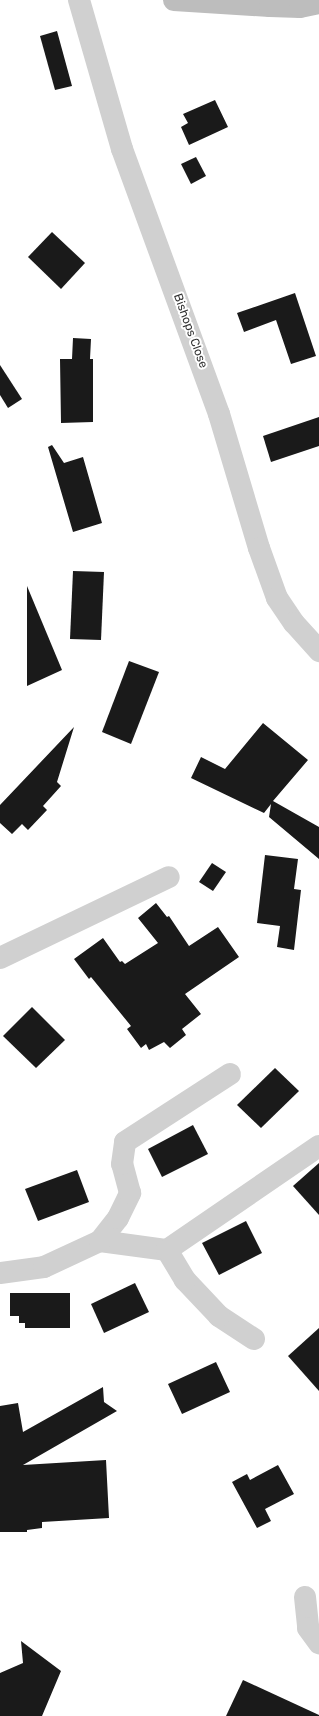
<!DOCTYPE html>
<html>
<head>
<meta charset="utf-8">
<style>
	body { margin:0 }
	#map { position:relative; width:319px; height:1716px; overflow:hidden; background:#fff; font-family:Rubik,sans-serif }
	div>[style] { position:absolute }
	[style*='--x'] { left:calc(var(--x)*1px); top:calc(var(--y)*1px); width:calc(var(--w)*1px); rotate:calc(var(--a)*1deg) }
	.building>* { inset:0; background:#1a1a1a }
	.street>* { height:22px; margin:-11px; padding:0 11px; transform-origin:11px; border-radius:11px; background:#d0d0d0 }
	.secondary>* { height:22px; margin:-11px; padding:0 11px; transform-origin:11px; border-radius:11px; background:#bdbdbd }
	span { translate:-50% -50%; white-space:nowrap; text-align:center; line-height:1.15; -webkit-text-stroke:4px #fff; paint-order:stroke }
	.street-label { font-size:12px; color:#333 }
</style>
</head>
<body>
<div id="map">
	<div class="building">
		<div style="clip-path:polygon(57px 31px,72px 86px,55px 90px,40px 36px)"></div>
		<div style="clip-path:polygon(215px 100px,228px 127px,189px 145px,181px 127px,188px 123px,183px 114px)"></div>
		<div style="clip-path:polygon(196px 157px,206px 176px,191px 184px,181px 164px)"></div>
		<div style="clip-path:polygon(52px 232px,85px 263px,61px 289px,28px 257px)"></div>
		<div style="clip-path:polygon(295px 293px,316px 356px,291px 364px,276px 320px,244px 332px,237px 313px)"></div>
		<div style="clip-path:polygon(73px 338px,91px 339px,90px 359px,93px 359px,93px 422px,61px 423px,60px 359px,72px 359px)"></div>
		<div style="clip-path:polygon(0 365px,22px 399px,8px 408px,0 395px)"></div>
		<div style="clip-path:polygon(319px 417px,319px 446px,271px 462px,263px 436px)"></div>
		<div style="clip-path:polygon(52px 445px,64px 463px,83px 457px,102px 523px,73px 532px,48px 447px)"></div>
		<div style="clip-path:polygon(73px 571px,104px 572px,101px 640px,70px 639px)"></div>
		<div style="clip-path:polygon(27px 586px,62px 670px,27px 686px)"></div>
		<div style="clip-path:polygon(129px 661px,159px 672px,131px 744px,102px 732px)"></div>
		<div style="clip-path:polygon(263px 723px,308px 760px,273px 801px,319px 827px,319px 859px,269px 817px,271px 804px,264px 813px,191px 778px,201px 757px,225px 769px)"></div>
		<div style="clip-path:polygon(74px 727px,57px 782px,61px 786px,43px 806px,47px 810px,28px 830px,22px 824px,12px 834px,0 823px,0 805px)"></div>
		<div style="clip-path:polygon(265px 855px,298px 859px,294px 889px,301px 890px,294px 950px,277px 947px,280px 926px,257px 923px)"></div>
		<div style="clip-path:polygon(212px 863px,226px 872px,213px 891px,199px 882px)"></div>
		<div style="clip-path:polygon(156px 903px,167px 917px,169px 916px,189px 946px,218px 927px,239px 957px,185px 994px,201px 1014px,182px 1029px,186px 1035px,170px 1048px,164px 1042px,149px 1050px,146px 1044px,141px 1048px,127px 1029px,131px 1026px,91px 977px,89px 979px,74px 959px,103px 938px,120px 962px,122px 961px,125px 964px,158px 943px,138px 918px)"></div>
		<div style="clip-path:polygon(32px 1007px,65px 1040px,36px 1068px,3px 1036px)"></div>
		<div style="clip-path:polygon(275px 1068px,299px 1091px,261px 1128px,237px 1105px)"></div>
		<div style="clip-path:polygon(193px 1125px,208px 1154px,162px 1177px,148px 1149px)"></div>
		<div style="clip-path:polygon(319px 1163px,319px 1215px,293px 1186px)"></div>
		<div style="clip-path:polygon(77px 1170px,89px 1202px,38px 1221px,25px 1189px)"></div>
		<div style="clip-path:polygon(246px 1221px,262px 1253px,219px 1275px,202px 1243px)"></div>
		<div style="clip-path:polygon(135px 1283px,149px 1312px,104px 1333px,91px 1304px)"></div>
		<div style="clip-path:polygon(10px 1293px,70px 1293px,70px 1328px,25px 1328px,25px 1323px,19px 1323px,19px 1316px,10px 1316px)"></div>
		<div style="clip-path:polygon(319px 1328px,319px 1391px,288px 1356px)"></div>
		<div style="clip-path:polygon(216px 1362px,230px 1392px,182px 1414px,168px 1384px)"></div>
		<div style="clip-path:polygon(103px 1387px,104px 1402px,117px 1411px,23px 1465px,106px 1460px,109px 1518px,42px 1522px,42px 1528px,27px 1530px,27px 1532px,0 1532px,0 1406px,18px 1403px,23px 1432px)"></div>
		<div style="clip-path:polygon(278px 1465px,294px 1494px,265px 1509px,271px 1521px,257px 1528px,232px 1482px,247px 1474px,250px 1480px)"></div>
		<div style="clip-path:polygon(21px 1641px,61px 1671px,42px 1716px,0 1716px,0 1673px,23px 1663px)"></div>
		<div style="clip-path:polygon(243px 1680px,319px 1715px,319px 1716px,226px 1716px)"></div>
	</div>
	<div class="street">
		<div style="--x:79;--y:0;--w:155;--a:73.9"></div>
		<div style="--x:122;--y:149;--w:282;--a:69.9"></div>
		<div style="--x:219;--y:414;--w:140;--a:73.4"></div>
		<div style="--x:259;--y:548;--w:53;--a:70.2"></div>
		<div style="--x:277;--y:598;--w:30;--a:56"></div>
		<div style="--x:294;--y:623;--w:38;--a:48"></div>
		<div style="--x:0;--y:958;--w:187;--a:-25.6"></div>
		<div style="--x:100;--y:1241;--w:68;--a:7.7"></div>
		<div style="--x:0;--y:1273;--w:44;--a:-7.8"></div>
		<div style="--x:44;--y:1267;--w:62;--a:-24.9"></div>
		<div style="--x:100;--y:1241;--w:29;--a:-52"></div>
		<div style="--x:118;--y:1218;--w:28;--a:-64"></div>
		<div style="--x:130;--y:1193;--w:30;--a:-105"></div>
		<div style="--x:122;--y:1164;--w:22;--a:-82"></div>
		<div style="--x:125;--y:1142;--w:125;--a:-32.9"></div>
		<div style="--x:254;--y:1339;--w:42;--a:-146.7"></div>
		<div style="--x:219;--y:1316;--w:50;--a:-133.4"></div>
		<div style="--x:185;--y:1280;--w:35;--a:-121"></div>
		<div style="--x:167;--y:1250;--w:184;--a:-34.4"></div>
		<div style="--x:305;--y:1597;--w:31;--a:84"></div>
		<div style="--x:308;--y:1628;--w:19;--a:54"></div>
	</div>
	<div class="secondary">
		<div style="--x:174;--y:0;--w:96;--a:3.6"></div>
		<div style="--x:270;--y:6;--w:30;--a:2"></div>
		<div style="--x:300;--y:7;--w:19;--a:-12"></div>
	</div>
	<div class="street-label">
		<span style="left:190px;top:331px;rotate:70deg">Bishops Close</span>
	</div>
</div>
</body>
</html>
